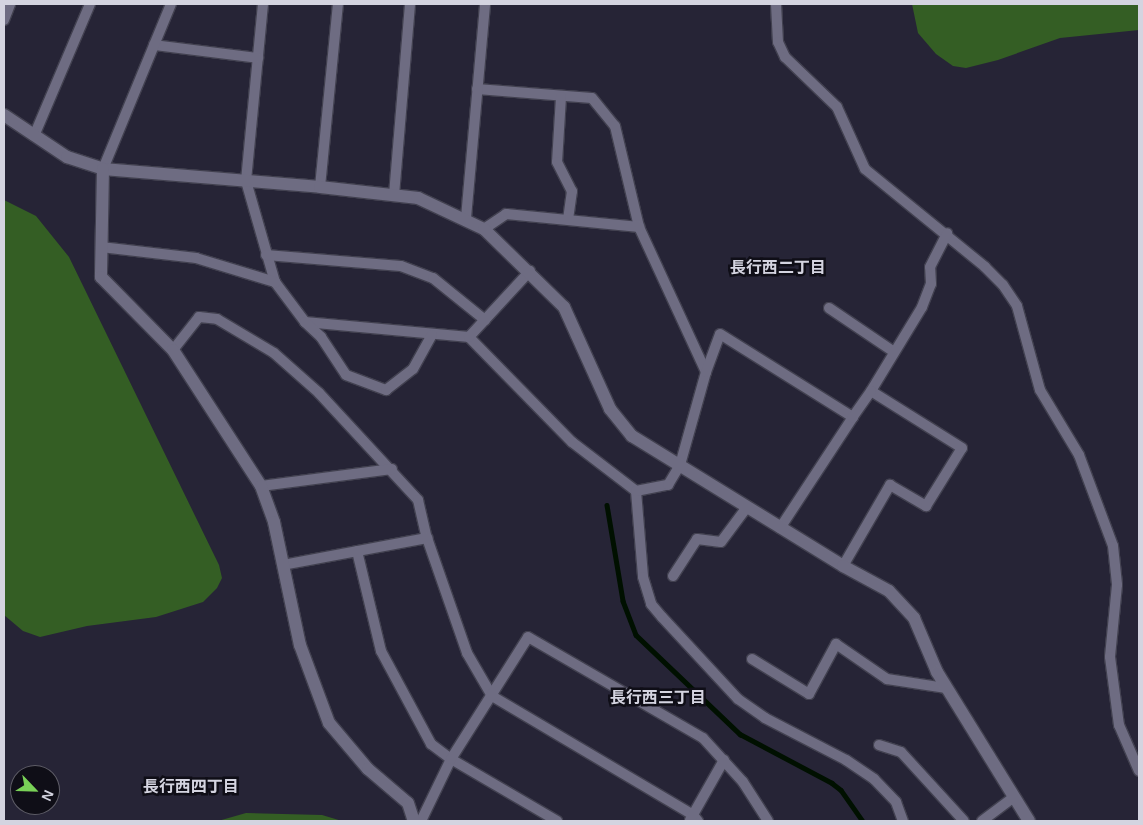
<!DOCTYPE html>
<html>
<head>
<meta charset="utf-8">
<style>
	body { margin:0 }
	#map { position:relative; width:1143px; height:825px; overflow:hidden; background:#262436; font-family:Helvetica,"Noto Sans JP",sans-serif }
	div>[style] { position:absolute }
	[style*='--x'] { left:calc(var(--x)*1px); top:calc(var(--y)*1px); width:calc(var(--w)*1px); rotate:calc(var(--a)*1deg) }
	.forest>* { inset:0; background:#345e24 }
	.stream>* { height:4.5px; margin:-2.25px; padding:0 2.25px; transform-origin:2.25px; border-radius:2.25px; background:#001000 }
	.roads { filter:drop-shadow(1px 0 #424150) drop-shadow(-1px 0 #424150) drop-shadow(0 1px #424150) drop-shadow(0 -1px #424150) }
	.minor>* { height:10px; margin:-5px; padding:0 5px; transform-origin:5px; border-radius:5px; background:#6e6c82 }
	.tertiary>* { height:12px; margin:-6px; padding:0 6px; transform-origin:6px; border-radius:6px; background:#6e6c82 }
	span { translate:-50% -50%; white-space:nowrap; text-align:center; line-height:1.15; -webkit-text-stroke:5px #0f0e17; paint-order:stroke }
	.neighbourhood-label { font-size:16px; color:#d4d4e0; font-weight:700 }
	.frame { position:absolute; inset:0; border:5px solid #d4d4e0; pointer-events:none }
	.north { position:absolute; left:10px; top:765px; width:50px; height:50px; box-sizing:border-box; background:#0f0e17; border:1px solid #5e5d67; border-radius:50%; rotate:114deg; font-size:14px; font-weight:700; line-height:20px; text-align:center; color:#d4d4e0 }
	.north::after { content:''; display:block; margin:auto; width:18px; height:22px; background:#79d157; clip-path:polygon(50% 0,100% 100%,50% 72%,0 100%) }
</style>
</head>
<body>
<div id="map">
	<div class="forest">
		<div style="clip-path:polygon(912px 4px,1139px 4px,1139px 30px,1060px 38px,998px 60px,966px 68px,953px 66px,936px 54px,918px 33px)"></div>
		<div style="clip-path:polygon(4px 200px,36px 216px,69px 257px,219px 565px,222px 578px,217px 588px,203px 602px,156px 617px,87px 626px,40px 637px,23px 631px,4px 615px)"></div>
		<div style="clip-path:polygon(246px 813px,322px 815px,342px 821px,218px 821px)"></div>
	</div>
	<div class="stream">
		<div style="--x:607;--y:505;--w:97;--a:80.5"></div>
		<div style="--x:623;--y:601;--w:36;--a:69"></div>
		<div style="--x:636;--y:635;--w:144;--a:43.6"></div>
		<div style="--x:740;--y:734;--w:104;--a:28"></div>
		<div style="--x:832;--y:783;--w:11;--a:38"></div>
		<div style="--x:841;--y:790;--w:38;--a:55"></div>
	</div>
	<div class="roads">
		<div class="minor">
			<div style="--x:263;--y:4;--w:178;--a:95.5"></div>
			<div style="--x:246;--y:181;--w:105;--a:74"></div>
			<div style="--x:275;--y:282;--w:50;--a:53.1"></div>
			<div style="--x:305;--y:322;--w:165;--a:5.2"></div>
			<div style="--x:469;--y:337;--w:147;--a:45.6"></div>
			<div style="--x:572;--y:442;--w:81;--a:37.4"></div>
			<div style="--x:636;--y:491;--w:86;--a:85.3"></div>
			<div style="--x:643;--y:577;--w:28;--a:73"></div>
			<div style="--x:651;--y:604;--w:17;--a:50"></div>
			<div style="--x:662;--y:617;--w:112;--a:47.2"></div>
			<div style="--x:738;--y:699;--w:33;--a:35"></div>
			<div style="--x:765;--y:718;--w:91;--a:27.4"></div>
			<div style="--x:846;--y:760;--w:34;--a:34"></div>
			<div style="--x:874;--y:779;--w:32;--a:46"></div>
			<div style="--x:896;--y:802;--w:20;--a:70"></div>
			<div style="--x:776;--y:4;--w:38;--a:87"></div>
			<div style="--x:778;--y:42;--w:17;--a:65"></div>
			<div style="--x:785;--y:57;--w:72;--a:43.9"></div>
			<div style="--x:837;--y:107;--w:68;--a:65.7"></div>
			<div style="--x:865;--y:169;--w:155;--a:39.2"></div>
			<div style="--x:985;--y:267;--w:25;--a:45"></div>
			<div style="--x:1003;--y:285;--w:25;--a:56"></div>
			<div style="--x:1017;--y:306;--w:87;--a:74.7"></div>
			<div style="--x:1040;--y:390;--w:76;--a:59"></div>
			<div style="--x:1079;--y:455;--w:97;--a:69.5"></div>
			<div style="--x:1113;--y:546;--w:39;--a:84"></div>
			<div style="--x:1117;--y:585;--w:72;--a:95.6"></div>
			<div style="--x:1110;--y:657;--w:69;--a:82.5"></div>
			<div style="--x:1119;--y:725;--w:50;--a:66.5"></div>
			<div style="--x:4;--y:20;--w:17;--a:-69"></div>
			<div style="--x:154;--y:45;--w:105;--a:7.1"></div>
			<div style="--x:477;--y:89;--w:115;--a:4.5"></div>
			<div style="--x:592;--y:98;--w:36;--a:51"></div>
			<div style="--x:615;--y:126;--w:104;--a:76.6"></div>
			<div style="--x:639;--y:227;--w:160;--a:65.2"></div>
			<div style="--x:561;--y:97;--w:65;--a:93.5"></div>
			<div style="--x:557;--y:162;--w:33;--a:63"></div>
			<div style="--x:572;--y:191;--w:29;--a:98"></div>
			<div style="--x:34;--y:136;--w:143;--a:-67"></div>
			<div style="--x:103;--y:169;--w:178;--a:-67.6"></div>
			<div style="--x:320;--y:187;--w:184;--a:-84.4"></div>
			<div style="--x:394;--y:195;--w:192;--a:-85.2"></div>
			<div style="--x:466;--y:218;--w:215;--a:-84.9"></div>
			<div style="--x:484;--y:229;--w:27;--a:-34"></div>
			<div style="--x:506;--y:214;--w:134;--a:5.6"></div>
			<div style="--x:101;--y:247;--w:96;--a:6.6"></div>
			<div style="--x:196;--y:258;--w:83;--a:16.9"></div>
			<div style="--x:266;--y:255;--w:135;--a:4.7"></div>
			<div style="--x:401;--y:266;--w:34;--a:21"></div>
			<div style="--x:433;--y:278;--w:67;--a:38.9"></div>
			<div style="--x:829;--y:308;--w:78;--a:34.1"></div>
			<div style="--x:305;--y:322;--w:22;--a:43"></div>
			<div style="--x:321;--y:337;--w:45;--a:56.7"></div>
			<div style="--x:346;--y:375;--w:43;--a:20.6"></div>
			<div style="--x:386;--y:390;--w:34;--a:-38"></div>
			<div style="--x:413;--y:369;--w:39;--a:-61"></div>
			<div style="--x:469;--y:337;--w:90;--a:-47.3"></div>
			<div style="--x:173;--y:350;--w:42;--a:-51.8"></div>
			<div style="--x:199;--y:317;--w:18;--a:6"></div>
			<div style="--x:217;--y:319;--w:66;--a:30.8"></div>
			<div style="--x:274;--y:353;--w:60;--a:41.6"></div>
			<div style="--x:319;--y:393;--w:146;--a:47.2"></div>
			<div style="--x:418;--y:500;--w:39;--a:77"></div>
			<div style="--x:427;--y:538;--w:122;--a:70.8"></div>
			<div style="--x:467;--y:653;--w:50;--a:59.8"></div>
			<div style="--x:492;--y:696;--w:234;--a:30.6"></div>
			<div style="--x:693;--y:815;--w:8;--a:50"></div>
			<div style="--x:871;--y:391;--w:98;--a:-58.7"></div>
			<div style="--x:922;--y:307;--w:25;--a:-69"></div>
			<div style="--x:931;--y:284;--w:17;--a:-93"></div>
			<div style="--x:930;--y:267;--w:38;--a:-63"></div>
			<div style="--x:261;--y:486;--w:132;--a:-7.4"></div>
			<div style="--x:636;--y:491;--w:33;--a:-11"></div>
			<div style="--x:668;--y:485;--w:23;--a:-59"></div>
			<div style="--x:680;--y:465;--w:97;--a:-74.4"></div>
			<div style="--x:706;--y:372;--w:40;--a:-69.8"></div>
			<div style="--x:720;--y:334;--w:157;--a:32"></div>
			<div style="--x:853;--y:417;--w:133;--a:123.3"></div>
			<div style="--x:357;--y:551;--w:103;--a:76.5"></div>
			<div style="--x:381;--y:651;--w:106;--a:61.7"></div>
			<div style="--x:431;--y:744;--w:25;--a:37"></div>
			<div style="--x:451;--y:759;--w:123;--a:30.3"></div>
			<div style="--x:283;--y:565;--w:147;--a:-10.6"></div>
			<div style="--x:843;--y:566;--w:94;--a:-59.9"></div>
			<div style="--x:890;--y:485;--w:42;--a:30.3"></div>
			<div style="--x:926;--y:506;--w:68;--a:-58.2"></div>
			<div style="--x:962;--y:448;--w:107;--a:-147.9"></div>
			<div style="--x:871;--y:391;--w:32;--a:125"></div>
			<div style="--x:673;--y:576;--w:44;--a:-57"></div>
			<div style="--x:697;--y:539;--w:24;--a:7"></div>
			<div style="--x:721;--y:542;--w:44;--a:-53.4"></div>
			<div style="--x:752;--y:659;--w:67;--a:31.6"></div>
			<div style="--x:809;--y:694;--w:57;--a:-61.6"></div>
			<div style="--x:836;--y:644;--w:62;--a:34.5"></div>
			<div style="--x:887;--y:679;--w:60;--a:8.7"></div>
			<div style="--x:879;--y:745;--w:23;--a:18"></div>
			<div style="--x:901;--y:752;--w:93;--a:47.6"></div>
			<div style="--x:690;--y:820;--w:69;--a:-60.5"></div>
			<div style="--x:421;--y:821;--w:69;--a:-64.2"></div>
			<div style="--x:451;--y:759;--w:144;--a:-57.7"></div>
			<div style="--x:528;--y:637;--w:202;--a:30"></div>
			<div style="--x:703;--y:738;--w:59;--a:47.7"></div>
			<div style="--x:743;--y:782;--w:46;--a:57.3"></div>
			<div style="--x:982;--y:821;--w:40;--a:-37"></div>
		</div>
		<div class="tertiary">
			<div style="--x:4;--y:115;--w:76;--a:33.7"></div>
			<div style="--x:67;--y:157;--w:38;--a:18"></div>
			<div style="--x:103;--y:169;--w:218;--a:4.7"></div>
			<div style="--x:320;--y:187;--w:99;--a:6.4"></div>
			<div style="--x:418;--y:198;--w:73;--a:25.2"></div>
			<div style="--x:484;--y:229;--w:112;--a:44.3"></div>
			<div style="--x:564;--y:307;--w:112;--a:65.7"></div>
			<div style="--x:610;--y:409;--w:35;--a:51"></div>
			<div style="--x:632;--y:436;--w:248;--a:31.6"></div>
			<div style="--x:843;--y:566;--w:52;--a:28.5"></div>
			<div style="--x:889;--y:591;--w:37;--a:47"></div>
			<div style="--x:914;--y:618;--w:59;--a:66.9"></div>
			<div style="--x:937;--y:672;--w:175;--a:58.3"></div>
			<div style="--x:103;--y:169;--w:108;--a:91.1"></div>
			<div style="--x:101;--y:277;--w:103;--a:45.4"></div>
			<div style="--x:173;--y:350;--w:162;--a:57.1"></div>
			<div style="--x:261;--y:486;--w:38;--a:70"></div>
			<div style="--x:274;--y:522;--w:126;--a:78.1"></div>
			<div style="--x:300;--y:645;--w:83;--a:69.6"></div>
			<div style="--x:329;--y:723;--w:60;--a:49.7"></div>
			<div style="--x:368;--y:769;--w:52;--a:40.4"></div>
			<div style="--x:408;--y:803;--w:19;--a:72"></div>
		</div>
	</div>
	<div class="neighbourhood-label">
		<span style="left:778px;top:268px">長行西二丁目</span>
		<span style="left:658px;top:698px">長行西三丁目</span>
		<span style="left:191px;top:787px">長行西四丁目</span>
	</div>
	<div class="frame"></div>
	<div class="north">N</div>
</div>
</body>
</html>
